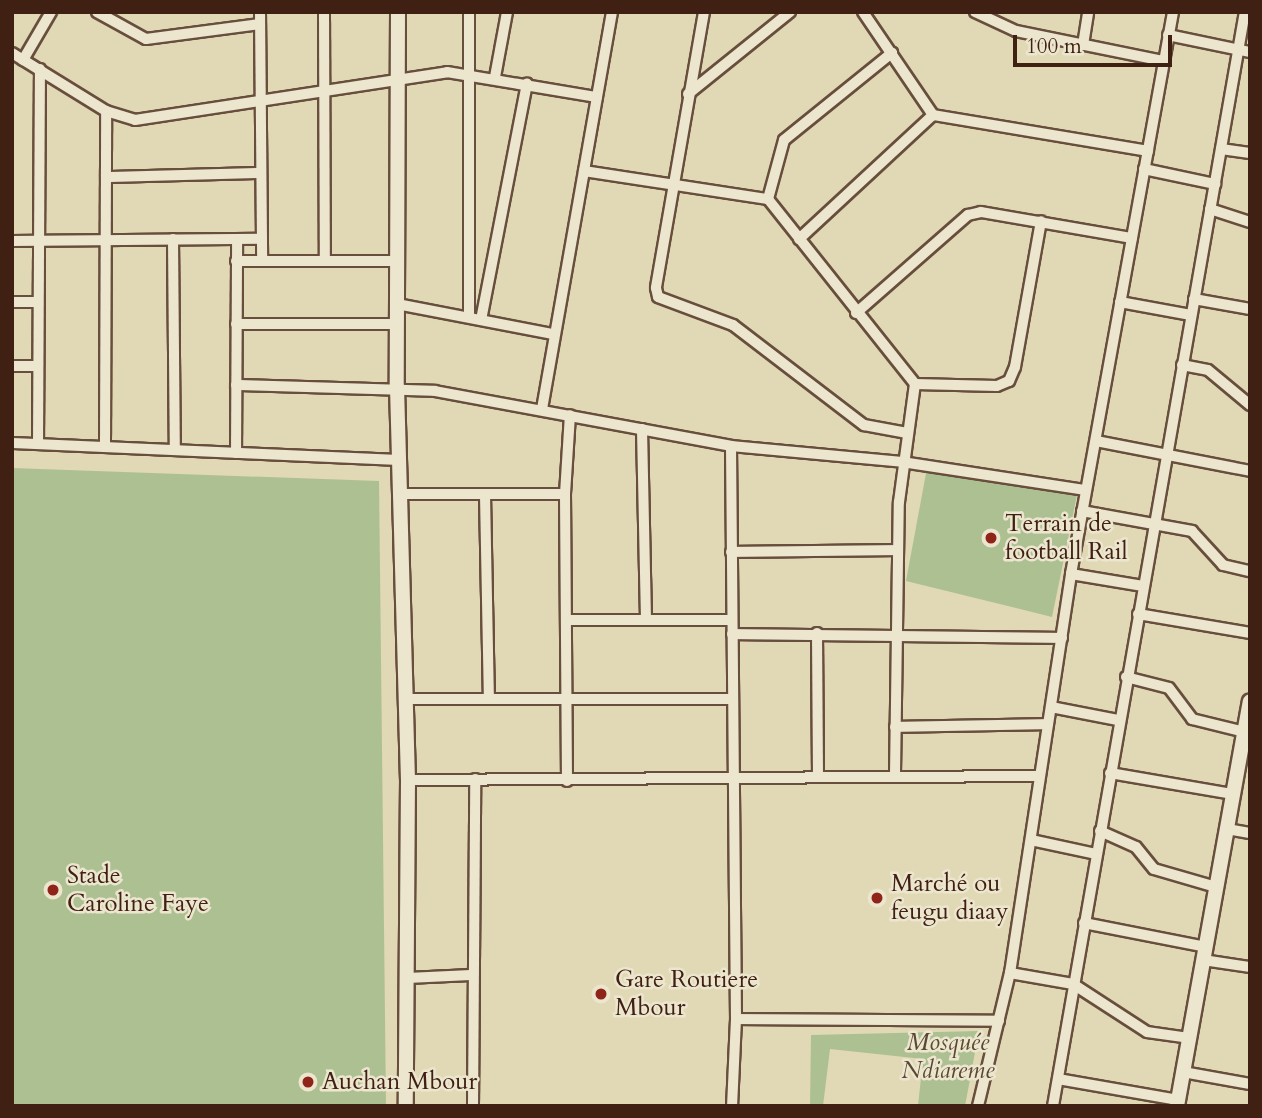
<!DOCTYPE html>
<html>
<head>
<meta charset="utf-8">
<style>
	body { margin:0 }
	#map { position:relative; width:1262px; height:1118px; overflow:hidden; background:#e1d8b5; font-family:Cardo,serif }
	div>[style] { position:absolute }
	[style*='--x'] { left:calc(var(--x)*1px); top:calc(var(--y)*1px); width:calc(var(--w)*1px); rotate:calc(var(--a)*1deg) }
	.green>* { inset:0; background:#adc092 }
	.roads { filter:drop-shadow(2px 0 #684e3c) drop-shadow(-2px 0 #684e3c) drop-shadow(0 2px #684e3c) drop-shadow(0 -2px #684e3c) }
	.street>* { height:10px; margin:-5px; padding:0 5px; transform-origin:5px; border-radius:5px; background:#ece6cf }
	.secondary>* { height:14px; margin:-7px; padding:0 7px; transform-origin:7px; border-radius:7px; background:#ece6cf }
	.dots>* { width:19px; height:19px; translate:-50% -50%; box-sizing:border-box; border:4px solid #ece6cf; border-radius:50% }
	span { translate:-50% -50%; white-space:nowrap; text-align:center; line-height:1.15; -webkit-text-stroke:5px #ece6cf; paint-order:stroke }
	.poi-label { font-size:24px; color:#402013 }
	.left { translate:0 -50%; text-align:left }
	.park-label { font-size:24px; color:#5b4833; font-style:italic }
	.frame { position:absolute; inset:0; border:14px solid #402013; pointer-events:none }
	.scale { position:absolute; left:1013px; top:35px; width:159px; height:32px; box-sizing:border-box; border:4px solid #402013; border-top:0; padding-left:9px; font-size:21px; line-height:24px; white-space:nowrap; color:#402013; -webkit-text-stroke:5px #ece6cf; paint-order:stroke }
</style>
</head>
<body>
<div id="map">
	<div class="green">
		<div style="clip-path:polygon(12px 468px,379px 481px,386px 1106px,12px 1106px)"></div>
		<div style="clip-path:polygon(927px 468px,1077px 495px,1052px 617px,906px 581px)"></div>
		<div style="clip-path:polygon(979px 1031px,965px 1106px,918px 1106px,923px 1059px,830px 1049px,823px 1106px,810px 1106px,811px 1035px)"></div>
	</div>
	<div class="roads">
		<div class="street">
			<div style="--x:97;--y:12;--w:56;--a:28.9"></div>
			<div style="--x:146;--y:39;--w:115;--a:-7.5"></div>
			<div style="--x:260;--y:12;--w:249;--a:89.5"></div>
			<div style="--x:324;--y:12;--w:249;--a:89.8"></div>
			<div style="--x:704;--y:12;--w:280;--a:99.9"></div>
			<div style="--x:656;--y:288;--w:9;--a:77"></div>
			<div style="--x:658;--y:297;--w:80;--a:20.5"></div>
			<div style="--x:733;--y:325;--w:165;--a:37.4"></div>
			<div style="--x:864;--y:425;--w:44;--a:10.5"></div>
			<div style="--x:863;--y:12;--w:125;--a:55.8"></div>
			<div style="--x:975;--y:12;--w:45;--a:24.9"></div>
			<div style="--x:1016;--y:31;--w:151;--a:11.5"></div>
			<div style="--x:1168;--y:35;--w:84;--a:11.7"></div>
			<div style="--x:1083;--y:45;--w:33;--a:-81"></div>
			<div style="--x:12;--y:53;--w:110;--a:31.7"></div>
			<div style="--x:106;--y:111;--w:30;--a:17"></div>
			<div style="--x:135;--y:120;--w:316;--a:-8.7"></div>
			<div style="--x:447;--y:72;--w:152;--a:9.5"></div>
			<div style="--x:23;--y:60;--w:56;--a:-59.7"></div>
			<div style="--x:495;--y:77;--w:66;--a:-79.5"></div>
			<div style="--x:688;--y:94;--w:131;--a:-38.8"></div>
			<div style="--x:1221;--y:149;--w:29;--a:8"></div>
			<div style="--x:1144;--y:169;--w:73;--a:11.9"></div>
			<div style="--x:584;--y:171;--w:186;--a:8.7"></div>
			<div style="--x:768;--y:199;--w:236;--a:51.5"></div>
			<div style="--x:106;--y:177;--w:155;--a:-1.5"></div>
			<div style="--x:768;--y:199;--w:61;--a:-74.8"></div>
			<div style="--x:784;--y:140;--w:139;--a:-38.9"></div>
			<div style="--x:1210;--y:209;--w:42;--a:18"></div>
			<div style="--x:173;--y:239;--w:211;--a:89.5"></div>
			<div style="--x:799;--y:239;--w:183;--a:-42.8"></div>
			<div style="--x:933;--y:115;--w:218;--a:9.5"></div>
			<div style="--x:12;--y:241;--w:250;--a:-0.5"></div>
			<div style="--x:236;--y:261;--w:161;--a:0"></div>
			<div style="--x:1194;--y:299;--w:57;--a:10.1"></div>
			<div style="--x:12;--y:302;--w:26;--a:0"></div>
			<div style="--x:1120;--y:302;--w:72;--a:10.4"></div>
			<div style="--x:397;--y:304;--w:159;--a:10.9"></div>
			<div style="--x:856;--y:313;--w:149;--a:-41.2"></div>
			<div style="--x:968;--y:215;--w:13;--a:-13"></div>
			<div style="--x:981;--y:212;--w:153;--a:9.8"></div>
			<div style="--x:469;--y:317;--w:305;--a:-90"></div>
			<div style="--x:481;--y:320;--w:241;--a:-79"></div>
			<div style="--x:236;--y:324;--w:160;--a:0"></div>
			<div style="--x:1182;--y:365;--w:26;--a:11"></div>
			<div style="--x:1208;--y:370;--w:55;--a:39.8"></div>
			<div style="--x:12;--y:366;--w:26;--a:0"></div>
			<div style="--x:236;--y:385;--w:199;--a:1.7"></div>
			<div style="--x:435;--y:391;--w:301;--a:10.5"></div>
			<div style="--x:731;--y:446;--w:172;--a:5.3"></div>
			<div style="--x:902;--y:462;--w:186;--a:8.7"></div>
			<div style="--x:542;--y:409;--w:403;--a:-80"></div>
			<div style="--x:642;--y:429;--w:191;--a:88.8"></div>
			<div style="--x:1096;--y:441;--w:157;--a:11"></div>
			<div style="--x:12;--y:443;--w:388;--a:2.5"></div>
			<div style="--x:38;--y:444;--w:375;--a:-89.7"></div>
			<div style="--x:731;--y:446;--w:573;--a:89.5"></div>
			<div style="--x:736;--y:1019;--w:87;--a:92.6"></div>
			<div style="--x:105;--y:447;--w:336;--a:-89.8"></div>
			<div style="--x:236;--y:453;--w:214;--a:-89.7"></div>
			<div style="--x:401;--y:494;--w:164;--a:0"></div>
			<div style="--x:485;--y:495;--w:203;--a:88.9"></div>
			<div style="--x:1082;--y:511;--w:112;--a:10.3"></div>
			<div style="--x:1192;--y:531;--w:46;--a:47.6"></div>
			<div style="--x:1223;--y:565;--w:28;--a:13"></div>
			<div style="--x:731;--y:552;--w:166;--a:-0.7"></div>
			<div style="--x:1071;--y:574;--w:73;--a:9.5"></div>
			<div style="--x:1138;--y:614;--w:114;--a:9.6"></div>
			<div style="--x:567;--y:620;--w:164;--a:0"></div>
			<div style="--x:817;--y:633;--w:143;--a:89.6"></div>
			<div style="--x:732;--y:634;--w:330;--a:0.7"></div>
			<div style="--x:1126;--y:677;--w:44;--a:14.3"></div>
			<div style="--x:1169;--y:688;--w:39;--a:53"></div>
			<div style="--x:1192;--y:719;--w:59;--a:13.8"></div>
			<div style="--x:406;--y:699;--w:327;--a:0"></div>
			<div style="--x:1051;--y:707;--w:68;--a:11"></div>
			<div style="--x:895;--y:727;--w:153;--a:-1.1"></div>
			<div style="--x:1110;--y:773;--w:125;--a:9.7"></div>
			<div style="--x:895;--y:774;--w:272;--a:-89.2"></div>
			<div style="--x:899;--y:502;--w:119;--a:-82.3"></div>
			<div style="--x:915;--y:384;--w:82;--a:1.4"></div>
			<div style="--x:997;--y:386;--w:13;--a:-23"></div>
			<div style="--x:1009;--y:381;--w:15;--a:-67"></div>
			<div style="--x:1015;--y:367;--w:148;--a:-79.9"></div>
			<div style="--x:408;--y:780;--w:631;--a:-0.36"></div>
			<div style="--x:567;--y:781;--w:287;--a:-90.4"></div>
			<div style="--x:565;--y:494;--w:79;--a:-86.4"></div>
			<div style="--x:1227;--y:829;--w:23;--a:10"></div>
			<div style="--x:1100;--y:831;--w:39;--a:24"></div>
			<div style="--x:1136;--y:847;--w:28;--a:51"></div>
			<div style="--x:1154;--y:869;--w:65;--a:16.2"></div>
			<div style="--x:1031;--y:840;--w:66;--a:12.2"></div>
			<div style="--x:1084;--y:923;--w:124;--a:11.1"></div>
			<div style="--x:1203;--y:960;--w:48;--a:8.5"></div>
			<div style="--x:1010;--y:973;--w:64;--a:9.9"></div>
			<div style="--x:1073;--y:984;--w:88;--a:33"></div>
			<div style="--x:1147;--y:1032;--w:42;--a:8.1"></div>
			<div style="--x:407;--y:978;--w:64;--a:-2.7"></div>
			<div style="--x:736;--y:1019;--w:263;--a:0.4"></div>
			<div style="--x:1183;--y:1072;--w:68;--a:10.2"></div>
			<div style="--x:1058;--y:1079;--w:122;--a:9.9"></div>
			<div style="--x:473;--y:1106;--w:327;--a:-89.6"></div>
			<div style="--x:978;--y:1106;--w:137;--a:-76.5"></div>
			<div style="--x:1010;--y:973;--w:404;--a:-81.3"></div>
			<div style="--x:1071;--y:574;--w:571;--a:-79.71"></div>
			<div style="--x:1053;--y:1106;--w:1111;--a:-80.05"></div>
		</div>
		<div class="secondary">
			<div style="--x:398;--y:12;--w:375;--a:90.2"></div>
			<div style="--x:397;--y:387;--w:393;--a:88.4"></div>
			<div style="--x:408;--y:780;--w:326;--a:90.4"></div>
			<div style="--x:1177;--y:1106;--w:411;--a:-79.8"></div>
		</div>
	</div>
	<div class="dots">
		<div style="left:991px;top:538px;background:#8f2418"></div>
		<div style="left:53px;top:890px;background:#8f2418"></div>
		<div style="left:877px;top:898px;background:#8f2418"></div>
		<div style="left:601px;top:994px;background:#8f2418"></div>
		<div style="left:308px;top:1082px;background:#8f2418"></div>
	</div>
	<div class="poi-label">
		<span class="left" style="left:1005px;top:538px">Terrain de<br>football Rail</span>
		<span class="left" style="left:67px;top:890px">Stade<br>Caroline Faye</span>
		<span class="left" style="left:891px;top:898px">Marché ou<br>feugu diaay</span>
		<span class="left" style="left:615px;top:994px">Gare Routiere<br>Mbour</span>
		<span class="left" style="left:322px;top:1082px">Auchan Mbour</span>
	</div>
	<div class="park-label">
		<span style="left:948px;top:1057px">Mosquée<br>Ndiareme</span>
	</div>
	<div class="frame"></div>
	<div class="scale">100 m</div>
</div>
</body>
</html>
